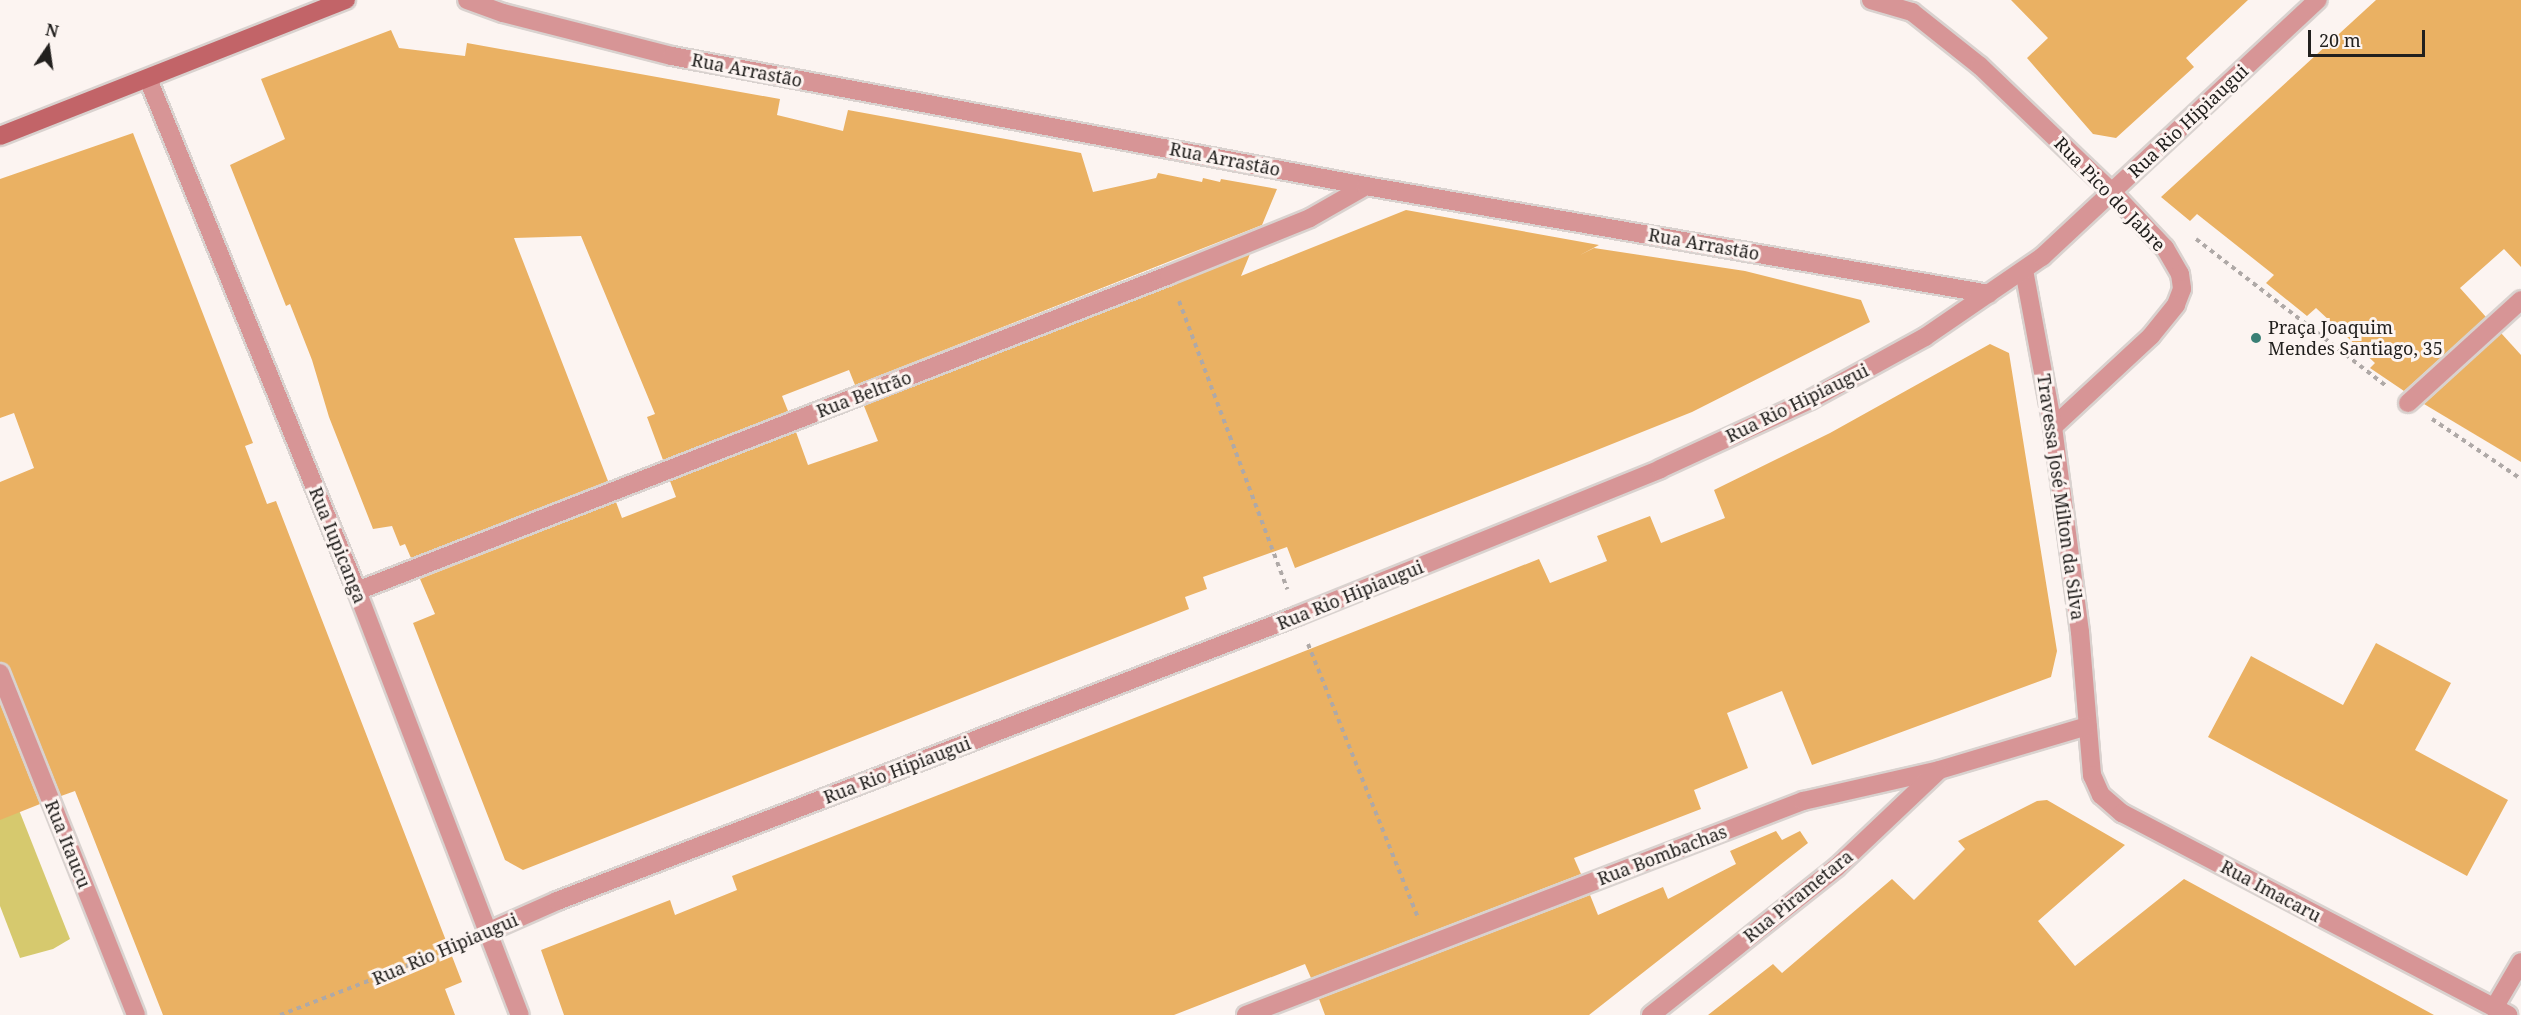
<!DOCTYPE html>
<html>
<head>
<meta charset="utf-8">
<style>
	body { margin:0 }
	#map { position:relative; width:2521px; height:1015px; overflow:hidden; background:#fcf4f1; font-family:"Noto Serif",serif }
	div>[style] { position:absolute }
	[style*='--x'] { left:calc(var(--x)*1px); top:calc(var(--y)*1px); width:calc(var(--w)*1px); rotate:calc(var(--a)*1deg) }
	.green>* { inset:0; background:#d6c96e }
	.building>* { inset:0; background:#eab163 }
	.path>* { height:4px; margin-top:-2px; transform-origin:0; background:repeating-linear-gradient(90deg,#afa9a7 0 4.5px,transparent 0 9px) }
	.roads { filter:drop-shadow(2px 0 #d9d2cf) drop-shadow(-2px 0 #d9d2cf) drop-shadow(0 2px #d9d2cf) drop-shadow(0 -2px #d9d2cf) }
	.lane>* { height:18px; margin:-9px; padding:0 9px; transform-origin:9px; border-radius:9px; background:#d79596 }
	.street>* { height:18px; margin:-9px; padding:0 9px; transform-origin:9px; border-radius:9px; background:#d79596 }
	.secondary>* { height:18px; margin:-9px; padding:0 9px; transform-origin:9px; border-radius:9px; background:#c26468 }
	.dots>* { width:16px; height:16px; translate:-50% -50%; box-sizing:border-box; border:3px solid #fcf4f1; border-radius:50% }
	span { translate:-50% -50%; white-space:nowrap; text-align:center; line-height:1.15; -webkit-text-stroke:6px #fcf4f1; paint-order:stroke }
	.street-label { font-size:18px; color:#22201e }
	.poi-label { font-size:18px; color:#22201e }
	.left { translate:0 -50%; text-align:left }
	.north { position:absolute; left:18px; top:18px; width:60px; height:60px; -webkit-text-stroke:4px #fcf4f1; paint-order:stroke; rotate:13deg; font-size:16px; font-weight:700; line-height:24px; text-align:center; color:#22201e }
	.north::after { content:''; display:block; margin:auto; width:21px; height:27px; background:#22201e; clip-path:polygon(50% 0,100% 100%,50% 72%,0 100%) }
	.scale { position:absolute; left:2308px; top:30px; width:117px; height:27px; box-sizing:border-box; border:3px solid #22201e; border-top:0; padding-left:8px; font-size:18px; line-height:21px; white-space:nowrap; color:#22201e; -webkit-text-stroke:4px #fcf4f1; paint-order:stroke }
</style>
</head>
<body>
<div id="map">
	<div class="green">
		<div style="clip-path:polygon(0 762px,70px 939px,53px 949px,20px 958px,0 906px)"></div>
	</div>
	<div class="building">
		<div style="clip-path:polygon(2011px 0,2248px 0,2186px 58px,2194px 67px,2116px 138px,2093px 134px,2027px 58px,2048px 38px)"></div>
		<div style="clip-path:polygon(2376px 0,2521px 0,2521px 267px,2504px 249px,2460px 288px,2486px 317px,2404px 391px,2370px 368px,2375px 363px,2316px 308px,2307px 316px,2266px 283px,2274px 275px,2197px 214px,2190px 221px,2161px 197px)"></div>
		<div style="clip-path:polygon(391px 30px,399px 48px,465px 56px,467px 43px,780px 99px,777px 115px,843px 131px,848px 110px,1081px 153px,1093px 192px,1156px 178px,1158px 173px,1202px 182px,1203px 178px,1220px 182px,1221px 179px,1277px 189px,1262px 225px,855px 385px,849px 370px,782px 396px,788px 411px,663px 460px,647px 417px,655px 414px,581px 236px,514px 238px,608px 481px,411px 558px,405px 544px,400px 546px,392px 526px,373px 529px,329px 417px,312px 360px,290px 304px,286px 306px,230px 165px,285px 139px,261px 79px)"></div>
		<div style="clip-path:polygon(133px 133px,253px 443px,245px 446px,267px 504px,276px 501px,462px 982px,445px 989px,455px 1015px,163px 1015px,75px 791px,61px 796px,10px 669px,0 662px,0 482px,34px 468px,14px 413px,0 418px,0 179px)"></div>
		<div style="clip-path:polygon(1406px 210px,1599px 245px,1580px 255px,1594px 248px,1745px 271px,1861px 300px,1870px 322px,1692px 412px,1592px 452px,1295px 568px,1287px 547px,1203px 577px,1207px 589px,1185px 597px,1189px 609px,523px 870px,505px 860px,413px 623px,435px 614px,420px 579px,616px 502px,622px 518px,676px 497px,670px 481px,796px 432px,808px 465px,878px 441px,864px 406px,1250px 254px,1241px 276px)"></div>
		<div style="clip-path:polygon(2501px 333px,2521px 355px,2521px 462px,2424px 404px)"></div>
		<div style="clip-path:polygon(1990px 344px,2009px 353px,2057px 651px,2051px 677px,1812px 765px,1782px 691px,1727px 713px,1748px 768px,1694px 790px,1701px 809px,1574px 858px,1581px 874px,1311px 978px,1305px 964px,1174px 1015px,564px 1015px,541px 950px,670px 900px,675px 915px,737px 890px,732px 876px,1539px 559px,1550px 583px,1607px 561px,1597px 536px,1650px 516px,1661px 543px,1725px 518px,1714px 490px,1830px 433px)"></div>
		<div style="clip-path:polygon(2376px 643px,2451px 683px,2415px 750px,2508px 800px,2467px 876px,2208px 737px,2251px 656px,2343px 705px)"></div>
		<div style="clip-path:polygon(0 703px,40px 804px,0 820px)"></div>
		<div style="clip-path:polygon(2047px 800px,2125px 845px,2038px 921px,2075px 966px,2184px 879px,2434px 1015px,1708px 1015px,1773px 964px,1782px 973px,1892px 879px,1914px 900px,1965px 849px,1958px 841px,2037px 801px)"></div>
		<div style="clip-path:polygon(1776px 831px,1782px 840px,1800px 831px,1808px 843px,1589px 1015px,1325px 1015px,1319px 999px,1590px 895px,1598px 915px,1663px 887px,1668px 899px,1736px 864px,1730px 851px)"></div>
	</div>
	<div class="path">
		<div style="--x:2196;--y:239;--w:239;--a:37.7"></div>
		<div style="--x:1179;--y:301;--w:308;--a:69.4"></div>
		<div style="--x:2432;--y:419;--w:107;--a:34"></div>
		<div style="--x:1308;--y:644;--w:295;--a:68.1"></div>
		<div style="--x:280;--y:1015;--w:194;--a:-21.1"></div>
	</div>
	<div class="roads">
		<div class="lane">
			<div style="--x:357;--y:591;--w:871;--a:-21.26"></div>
			<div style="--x:1169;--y:275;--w:152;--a:-22"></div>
			<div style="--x:1310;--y:218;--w:64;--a:-29.7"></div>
		</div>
		<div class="street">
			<div style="--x:467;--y:0;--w:38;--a:20"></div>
			<div style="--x:503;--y:13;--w:174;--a:14.3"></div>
			<div style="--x:672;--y:56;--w:706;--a:10.61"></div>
			<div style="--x:1366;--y:186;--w:632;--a:9.83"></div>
			<div style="--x:1871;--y:0;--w:43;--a:16.3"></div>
			<div style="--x:1912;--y:12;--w:87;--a:38.5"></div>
			<div style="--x:1980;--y:66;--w:182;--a:43.7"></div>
			<div style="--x:2112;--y:192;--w:77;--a:46.6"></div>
			<div style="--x:2165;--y:248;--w:30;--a:60"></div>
			<div style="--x:2180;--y:274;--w:15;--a:82"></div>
			<div style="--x:2182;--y:289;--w:17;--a:111"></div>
			<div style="--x:2176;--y:305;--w:40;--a:129"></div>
			<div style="--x:2151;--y:336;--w:134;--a:137.1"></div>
			<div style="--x:148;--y:79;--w:553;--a:67.79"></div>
			<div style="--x:357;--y:591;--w:454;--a:69"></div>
			<div style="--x:2024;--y:270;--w:160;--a:79.5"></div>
			<div style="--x:2053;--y:427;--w:207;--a:82.5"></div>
			<div style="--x:2080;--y:632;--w:144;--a:85.2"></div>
			<div style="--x:2092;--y:775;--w:22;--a:66"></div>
			<div style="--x:2101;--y:795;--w:28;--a:41"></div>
			<div style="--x:2122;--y:813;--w:436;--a:27.6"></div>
			<div style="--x:2408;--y:403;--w:153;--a:-42.3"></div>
			<div style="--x:0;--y:673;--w:368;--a:68.3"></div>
			<div style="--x:487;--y:932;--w:77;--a:-23.9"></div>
			<div style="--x:557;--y:901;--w:793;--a:-21.06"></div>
			<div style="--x:1297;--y:616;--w:392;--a:-22"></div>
			<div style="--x:1660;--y:469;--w:165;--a:-24.7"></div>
			<div style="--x:1810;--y:400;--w:131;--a:-28.7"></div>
			<div style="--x:1925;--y:337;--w:142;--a:-34.4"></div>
			<div style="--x:2042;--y:257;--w:377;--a:-43"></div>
			<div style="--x:2494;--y:1008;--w:53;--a:-59.6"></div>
			<div style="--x:1246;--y:1015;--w:597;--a:-21.02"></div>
			<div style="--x:1803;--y:801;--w:139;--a:-12.8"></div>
			<div style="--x:1939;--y:770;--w:155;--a:-16.5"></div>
			<div style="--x:1651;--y:1015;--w:238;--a:-38.5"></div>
			<div style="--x:1837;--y:867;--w:139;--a:-43.5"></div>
		</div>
		<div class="secondary">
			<div style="--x:0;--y:136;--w:372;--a:-21.5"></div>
		</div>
	</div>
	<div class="dots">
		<div style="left:2256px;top:338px;background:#397f75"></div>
	</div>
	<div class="street-label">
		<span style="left:747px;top:70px;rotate:11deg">Rua Arrastão</span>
		<span style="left:2188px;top:121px;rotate:-43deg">Rua Rio Hipiaugui</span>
		<span style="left:1225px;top:159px;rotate:11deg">Rua Arrastão</span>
		<span style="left:2110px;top:194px;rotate:46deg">Rua Pico do Jabre</span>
		<span style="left:1704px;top:244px;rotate:10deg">Rua Arrastão</span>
		<span style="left:864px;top:394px;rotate:-21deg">Rua Beltrão</span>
		<span style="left:1797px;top:403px;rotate:-26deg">Rua Rio Hipiaugui</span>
		<span style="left:2061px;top:497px;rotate:82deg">Travessa José Milton da Silva</span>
		<span style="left:338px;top:545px;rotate:68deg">Rua Iupicanga</span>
		<span style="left:1350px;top:595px;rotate:-22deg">Rua Rio Hipiaugui</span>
		<span style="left:897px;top:770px;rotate:-21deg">Rua Rio Hipiaugui</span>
		<span style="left:68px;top:844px;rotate:68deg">Rua Itaucu</span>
		<span style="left:1662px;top:855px;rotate:-21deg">Rua Bombachas</span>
		<span style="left:2271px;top:891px;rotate:28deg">Rua Imacaru</span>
		<span style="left:1798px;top:896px;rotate:-39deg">Rua Pirametara</span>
		<span style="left:445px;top:949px;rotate:-23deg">Rua Rio Hipiaugui</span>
	</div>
	<div class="poi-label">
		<span class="left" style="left:2268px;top:338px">Praça Joaquim<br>Mendes Santiago, 35</span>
	</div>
	<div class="north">N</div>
	<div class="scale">20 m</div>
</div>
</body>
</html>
